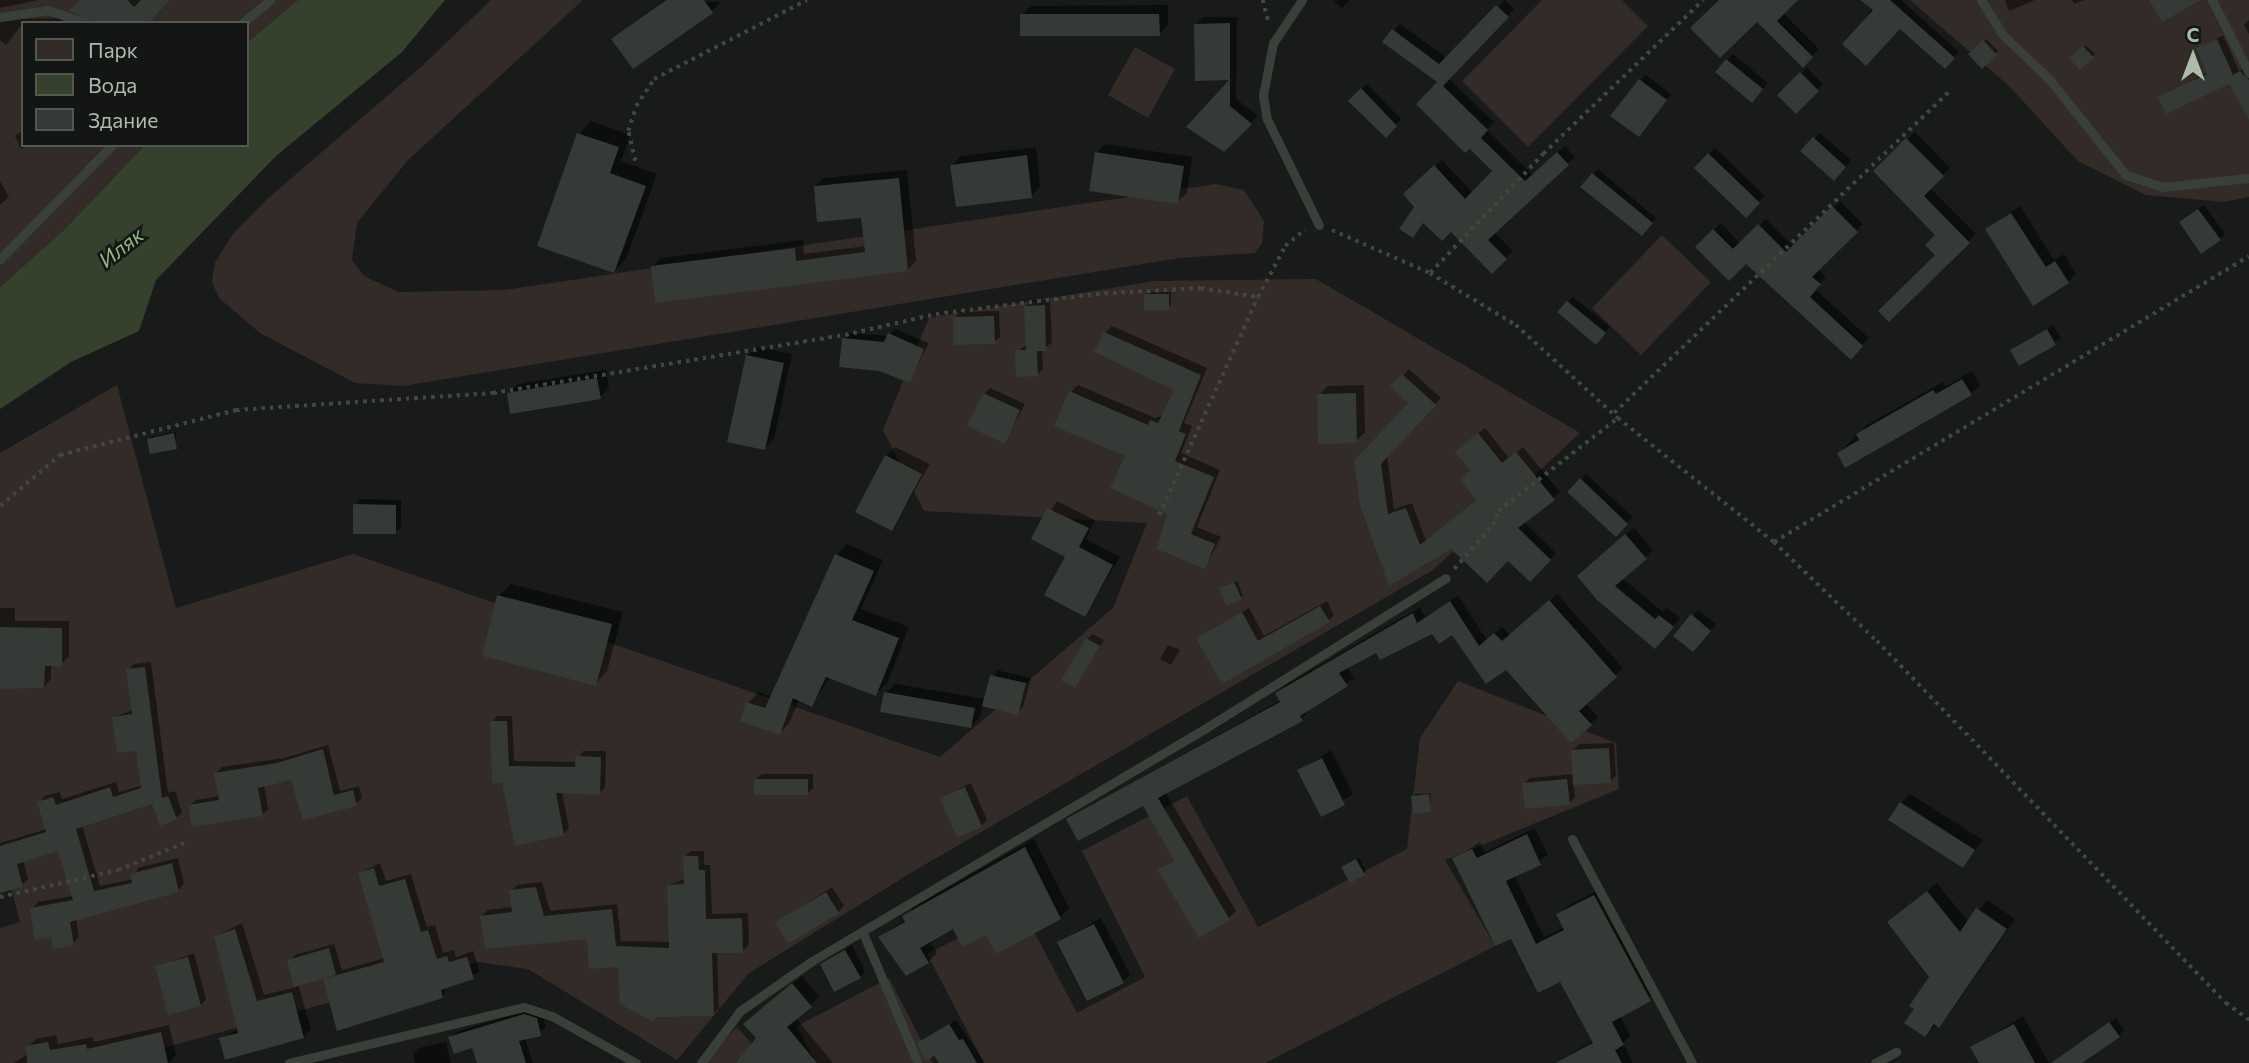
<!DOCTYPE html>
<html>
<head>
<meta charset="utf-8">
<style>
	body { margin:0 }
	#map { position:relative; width:2249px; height:1063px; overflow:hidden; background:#181b19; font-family:Commissioner,sans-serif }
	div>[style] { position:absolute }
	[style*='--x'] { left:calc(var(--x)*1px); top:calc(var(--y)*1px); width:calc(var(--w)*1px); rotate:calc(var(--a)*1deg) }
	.green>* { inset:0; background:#332b28 }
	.water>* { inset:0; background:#35402d }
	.shadow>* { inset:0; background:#0007 }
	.building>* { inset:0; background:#353a36 }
	.path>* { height:3.5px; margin-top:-1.75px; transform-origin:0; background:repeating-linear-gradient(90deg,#40473f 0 3.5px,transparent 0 8.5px) }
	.service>* { height:9px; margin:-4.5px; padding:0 4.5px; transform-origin:4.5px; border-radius:4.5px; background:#394039 }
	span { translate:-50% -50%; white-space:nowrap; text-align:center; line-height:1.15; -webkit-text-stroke:5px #131614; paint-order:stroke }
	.water-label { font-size:21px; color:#94b880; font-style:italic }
	.legend { position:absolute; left:21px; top:21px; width:228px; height:126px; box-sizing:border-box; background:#131614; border:2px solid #505850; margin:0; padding:9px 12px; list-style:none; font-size:21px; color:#acbbaa }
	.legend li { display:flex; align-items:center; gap:14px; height:35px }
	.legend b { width:35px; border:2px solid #505850 }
	.north { position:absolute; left:2158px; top:21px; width:70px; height:70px; -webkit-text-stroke:5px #131614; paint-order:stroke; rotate:0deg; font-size:19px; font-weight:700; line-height:28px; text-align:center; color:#acbbaa }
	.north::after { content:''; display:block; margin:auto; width:24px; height:32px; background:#acbbaa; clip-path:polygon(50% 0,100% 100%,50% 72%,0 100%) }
</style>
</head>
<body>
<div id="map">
	<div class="green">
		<div style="clip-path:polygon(0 0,298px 0,247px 43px,247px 23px,23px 23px,23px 145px,145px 145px,63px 231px,0 287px)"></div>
		<div style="clip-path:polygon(491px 0,583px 0,408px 160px,357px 223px,352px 260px,364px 276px,398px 292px,504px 290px,1216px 184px,1244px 190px,1264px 221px,1262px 243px,1255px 253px,1179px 258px,403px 386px,355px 383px,260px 333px,219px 298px,212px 282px,215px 262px,233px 234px,266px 200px,422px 66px)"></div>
		<div style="clip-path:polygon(1542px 0,1622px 0,1648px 26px,1528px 147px,1462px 81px)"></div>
		<div style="clip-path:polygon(1910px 0,2249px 0,2249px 197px,2224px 202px,2146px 195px,2078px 161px,2009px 86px)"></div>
		<div style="clip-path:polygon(1135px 47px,1175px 69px,1148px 118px,1108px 95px)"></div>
		<div style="clip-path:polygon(1662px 235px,1711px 282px,1641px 355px,1592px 308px)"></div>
		<div style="clip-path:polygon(1316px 279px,1580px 433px,1433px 570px,914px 871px,749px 973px,677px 1060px,528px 969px,478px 962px,108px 1063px,0 1063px,0 928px,20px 922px,0 846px,0 453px,117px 385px,176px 608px,353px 554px,940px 757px,1113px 608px,1147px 523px,924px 511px,883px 430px,929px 318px,1154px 281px)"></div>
		<div style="clip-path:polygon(1458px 681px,1616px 743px,1619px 789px,1445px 860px,1495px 946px,1265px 1063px,984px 1063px,927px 954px,1021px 907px,1077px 1013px,1145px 977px,1082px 851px,1187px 796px,1258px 927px,1407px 849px,1420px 738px)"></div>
		<div style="clip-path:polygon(889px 978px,933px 1063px,816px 1063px,797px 1026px)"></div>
		<div style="clip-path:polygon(737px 1027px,769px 1063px,703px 1063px,703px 1062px)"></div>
	</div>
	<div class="water">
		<div style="clip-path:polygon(298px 0,445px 0,402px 52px,276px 156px,156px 280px,139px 331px,71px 362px,0 409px,0 287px,63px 231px,145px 145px,247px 145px,247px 43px)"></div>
	</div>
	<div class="shadow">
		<div style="clip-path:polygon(0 0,39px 0,0 8px)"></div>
		<div style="clip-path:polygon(82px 0,167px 0,95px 23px)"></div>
		<div style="clip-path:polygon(664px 0,721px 2px,712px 11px,613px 39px)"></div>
		<div style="clip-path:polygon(1333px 0,1350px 0,1342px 8px)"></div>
		<div style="clip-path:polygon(1505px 0,1514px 9px,1448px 78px,1494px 122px,1487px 130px,1533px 175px,1565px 146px,1575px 157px,1494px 232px,1513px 251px,1492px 272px,1451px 230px,1424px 222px,1413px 236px,1417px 207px,1405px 194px,1442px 160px,1473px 193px,1495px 171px,1440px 82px,1393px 31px,1400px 24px,1447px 58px)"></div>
		<div style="clip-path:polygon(1721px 0,1795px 0,1783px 13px,1819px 49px,1803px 65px,1757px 20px)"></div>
		<div style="clip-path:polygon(1879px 0,1901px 0,1959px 52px,1945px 67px,1900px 27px,1845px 44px)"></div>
		<div style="clip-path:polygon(2005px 0,2035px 0,2009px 11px)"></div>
		<div style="clip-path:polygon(2072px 0,2084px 0,2074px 4px)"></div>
		<div style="clip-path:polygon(1168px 5px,1168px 25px,1159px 34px,1022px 15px,1031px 6px)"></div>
		<div style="clip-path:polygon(0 14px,6px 19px,65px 18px,61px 23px,23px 23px,6px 45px,0 40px)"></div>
		<div style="clip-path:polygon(1203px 17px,1237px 17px,1236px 99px,1258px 116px,1224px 150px,1189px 126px,1233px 79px,1196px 80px,1195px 25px)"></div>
		<div style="clip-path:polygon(2249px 20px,2249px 34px,2244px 25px)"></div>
		<div style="clip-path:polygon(2223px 35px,2239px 71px,2246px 67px,2249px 72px,2249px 104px,2229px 82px,2161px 98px,2208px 72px,2198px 49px)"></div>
		<div style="clip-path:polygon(1986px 39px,1998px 51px,1982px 66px,1970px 54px)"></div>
		<div style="clip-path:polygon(2086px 45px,2095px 54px,2080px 68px,2072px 58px)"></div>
		<div style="clip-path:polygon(1733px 54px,1768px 83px,1758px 94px,1718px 72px)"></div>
		<div style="clip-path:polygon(1807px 68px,1823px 84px,1796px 111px,1780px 95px)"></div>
		<div style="clip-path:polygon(1646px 75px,1671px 94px,1644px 129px,1640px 80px)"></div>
		<div style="clip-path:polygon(1367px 84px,1401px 119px,1386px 135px,1350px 101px)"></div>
		<div style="clip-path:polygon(591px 121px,630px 135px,621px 161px,657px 174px,626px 259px,614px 271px,579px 134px)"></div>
		<div style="clip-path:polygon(23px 130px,23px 145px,29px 145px,21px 149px,15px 136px)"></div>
		<div style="clip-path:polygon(1915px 132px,1950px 168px,1930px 188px,1976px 234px,1889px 320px,1938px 255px,1937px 235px,1875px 171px)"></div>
		<div style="clip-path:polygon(1820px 133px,1851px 160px,1840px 173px,1802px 151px)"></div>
		<div style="clip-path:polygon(1105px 144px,1192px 157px,1187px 193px,1177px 202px,1096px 153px)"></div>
		<div style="clip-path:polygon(1036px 147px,1040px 187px,1031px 196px,952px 165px,961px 156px)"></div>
		<div style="clip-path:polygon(1715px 148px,1765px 196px,1746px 215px,1696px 167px)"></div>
		<div style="clip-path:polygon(1598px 169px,1656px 218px,1642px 233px,1582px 187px)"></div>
		<div style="clip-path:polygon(907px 170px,916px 261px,908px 269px,653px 266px,661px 258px,803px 240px,804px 254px,866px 246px,862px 216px,815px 186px,824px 178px)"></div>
		<div style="clip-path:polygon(0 181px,9px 197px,0 205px)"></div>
		<div style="clip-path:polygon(1840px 201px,1863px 224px,1817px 269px,1826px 277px,1815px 289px,1869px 338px,1850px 357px,1746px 262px,1697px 247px,1721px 223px,1741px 244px,1766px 219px,1793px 246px)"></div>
		<div style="clip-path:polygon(2204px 205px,2225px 234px,2220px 239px,2186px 218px)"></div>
		<div style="clip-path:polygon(2020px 206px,2054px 260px,2064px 254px,2076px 274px,2068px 282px,1987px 229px)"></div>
		<div style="clip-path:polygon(1149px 292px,1171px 292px,1171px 306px,1146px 295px)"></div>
		<div style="clip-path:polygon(1573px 297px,1610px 327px,1601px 337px,1559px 312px)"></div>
		<div style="clip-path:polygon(1032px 300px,1050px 300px,1052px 343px,1042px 349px,1043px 369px,1037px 375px,1017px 351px,1027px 345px,1026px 306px)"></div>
		<div style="clip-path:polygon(999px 311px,1000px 337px,994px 342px,954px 318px,960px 312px)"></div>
		<div style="clip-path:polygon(2053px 325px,2061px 338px,2020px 364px,2012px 351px)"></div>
		<div style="clip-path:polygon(1112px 326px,1207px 368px,1184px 423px,1192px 426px,1181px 453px,1220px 470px,1197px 527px,1221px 537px,1205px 567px,1127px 455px,1071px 392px,1078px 385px,1155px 418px,1164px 415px,1176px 389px,1105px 333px)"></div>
		<div style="clip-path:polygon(895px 329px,929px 343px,909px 381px,844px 339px,850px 333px,888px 336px)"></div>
		<div style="clip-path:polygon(757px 347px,792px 354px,774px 439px,765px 448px,747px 356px)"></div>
		<div style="clip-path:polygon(1409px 369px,1441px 398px,1387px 456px,1394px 509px,1412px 503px,1426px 541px,1477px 499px,1463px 446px,1485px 428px,1509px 458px,1523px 447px,1560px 492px,1524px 522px,1556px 553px,1530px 580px,1508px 559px,1452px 547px,1390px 583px,1361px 504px,1411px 403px,1393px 386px)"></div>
		<div style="clip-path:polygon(606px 370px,609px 388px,600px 397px,509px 393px,518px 384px)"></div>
		<div style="clip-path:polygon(1972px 371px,1980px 385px,1971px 394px,1839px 453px,1867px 425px,1943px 382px,1945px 387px)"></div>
		<div style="clip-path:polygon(1364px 385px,1365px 432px,1356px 441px,1319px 395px,1328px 386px)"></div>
		<div style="clip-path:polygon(990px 388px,1025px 404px,1004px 442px,984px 394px)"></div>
		<div style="clip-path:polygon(176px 432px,176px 447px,149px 439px,151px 437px)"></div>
		<div style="clip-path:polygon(895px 447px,930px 464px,892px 529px,886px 456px)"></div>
		<div style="clip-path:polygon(1586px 474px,1633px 517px,1616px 534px,1570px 491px)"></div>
		<div style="clip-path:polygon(361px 499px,401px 500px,401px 527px,395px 533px,355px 505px)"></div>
		<div style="clip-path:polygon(1057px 501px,1095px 520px,1086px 539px,1120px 557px,1085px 615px,1067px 556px,1034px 539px)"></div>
		<div style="clip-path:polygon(1634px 528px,1653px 550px,1622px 578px,1663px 612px,1667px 608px,1680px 618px,1663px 639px,1587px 568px)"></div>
		<div style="clip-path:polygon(847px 544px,883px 560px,861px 609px,909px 627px,887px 683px,876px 694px,830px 677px,812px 705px,799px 699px,790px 722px,780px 733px,748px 703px,759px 692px,772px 697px,837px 555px)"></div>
		<div style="clip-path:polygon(1237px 581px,1243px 596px,1241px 598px,1223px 586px)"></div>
		<div style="clip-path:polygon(511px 584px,623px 612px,607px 671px,595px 684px,499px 596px)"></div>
		<div style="clip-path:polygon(1557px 594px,1623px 668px,1585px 703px,1598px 717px,1590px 724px,1452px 633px,1433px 632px,1377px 650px,1347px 667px,1354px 678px,1308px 710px,1302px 719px,1165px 792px,1236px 911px,1229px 918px,1160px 870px,1175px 858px,1143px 804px,1068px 819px,1281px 700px,1277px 694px,1284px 686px,1420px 607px,1425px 617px,1458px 596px,1487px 640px,1502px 627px,1510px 635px)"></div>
		<div style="clip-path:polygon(1327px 601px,1334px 615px,1328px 621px,1222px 682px,1198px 638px,1249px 608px,1264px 636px)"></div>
		<div style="clip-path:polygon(0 608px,15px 608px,15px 621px,69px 621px,69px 657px,61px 664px,51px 664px,51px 679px,44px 687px,0 687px)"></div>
		<div style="clip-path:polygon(1698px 610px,1716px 624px,1699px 644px,1676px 635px)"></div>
		<div style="clip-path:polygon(1093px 634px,1104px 640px,1075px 686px,1087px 639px)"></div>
		<div style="clip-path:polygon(1168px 645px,1180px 650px,1171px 665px,1160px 659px)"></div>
		<div style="clip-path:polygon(151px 662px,168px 793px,175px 791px,182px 812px,176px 818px,153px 802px,82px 825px,100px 886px,133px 879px,138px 868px,178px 858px,184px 884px,178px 890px,76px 919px,79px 937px,73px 943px,53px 935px,32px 909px,38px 902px,73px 896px,59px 849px,23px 860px,28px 879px,22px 885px,0 880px,0 843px,47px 829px,39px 803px,45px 796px,60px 792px,62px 799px,116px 782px,119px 792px,143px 785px,138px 749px,114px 717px,133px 710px,128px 670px,134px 664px)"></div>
		<div style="clip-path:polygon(997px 670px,1031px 678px,1023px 707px,1017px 713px,982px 704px,980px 717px,971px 726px,886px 693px,895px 684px,985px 699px)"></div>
		<div style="clip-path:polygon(497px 716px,512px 716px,514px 761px,577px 762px,583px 751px,606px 751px,605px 788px,599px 793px,562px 792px,569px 828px,564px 834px,516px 844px,492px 722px)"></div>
		<div style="clip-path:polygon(1614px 743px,1616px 776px,1610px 781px,1573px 783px,1575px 797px,1569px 803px,1524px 784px,1530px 778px,1574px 774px,1573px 750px,1579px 744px)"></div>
		<div style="clip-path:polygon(328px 745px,340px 791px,359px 786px,362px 798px,356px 804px,304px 818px,293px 778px,264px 785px,268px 809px,262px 815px,190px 805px,196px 800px,220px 796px,216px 773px,222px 767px,284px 758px)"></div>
		<div style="clip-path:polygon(1331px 750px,1353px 794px,1321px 815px,1299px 771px)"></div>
		<div style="clip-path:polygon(762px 774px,813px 774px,813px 788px,807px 794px,756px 779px)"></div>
		<div style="clip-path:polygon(971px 783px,987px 820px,981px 826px,942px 798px)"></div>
		<div style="clip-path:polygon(1431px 793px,1430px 810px,1413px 797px,1415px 794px)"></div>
		<div style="clip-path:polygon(1910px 794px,1983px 840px,1963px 866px,1901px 803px)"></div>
		<div style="clip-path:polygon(1535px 828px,1548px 855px,1514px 875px,1544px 937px,1565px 927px,1558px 914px,1566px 907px,1602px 888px,1658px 992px,1620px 1016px,1630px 1036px,1623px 1043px,1633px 1063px,1555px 1063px,1593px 1041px,1560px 980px,1512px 936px,1454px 859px,1480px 842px,1485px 852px)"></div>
		<div style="clip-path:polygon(1034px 839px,1069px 908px,1060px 917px,987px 932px,954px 927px,929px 940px,937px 953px,928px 962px,880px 937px,906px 919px,913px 907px)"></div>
		<div style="clip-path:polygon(691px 851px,704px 851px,704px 865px,710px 865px,712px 914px,748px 913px,749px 945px,743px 951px,717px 951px,719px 1008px,713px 1014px,658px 1016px,654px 1020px,620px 965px,589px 937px,482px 916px,488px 910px,513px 907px,511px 891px,517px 885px,542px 882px,550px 911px,617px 904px,621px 941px,671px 942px,669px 885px,685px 879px,685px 857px)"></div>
		<div style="clip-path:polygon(1359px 858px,1366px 871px,1364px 874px,1346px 865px)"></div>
		<div style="clip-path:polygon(380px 863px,386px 881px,411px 874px,427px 927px,435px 925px,443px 953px,454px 950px,456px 957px,473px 951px,480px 972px,447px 986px,442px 997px,325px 979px,329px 975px,298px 984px,311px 1029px,304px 1036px,221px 1039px,239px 1029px,216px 936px,242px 923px,264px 995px,296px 987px,289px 961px,295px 955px,334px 944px,342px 970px,385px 958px,360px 873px)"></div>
		<div style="clip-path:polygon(1937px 883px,1969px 923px,1987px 900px,2015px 919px,1948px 1016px,1924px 1035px,1932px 977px,1889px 922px)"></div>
		<div style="clip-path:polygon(832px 887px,844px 906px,838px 912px,777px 922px)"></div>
		<div style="clip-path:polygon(1101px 918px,1130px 974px,1123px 981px,1059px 942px)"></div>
		<div style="clip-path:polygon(852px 945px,865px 971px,860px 977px,822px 965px)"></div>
		<div style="clip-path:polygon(194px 953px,206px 999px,201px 1005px,157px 967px)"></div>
		<div style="clip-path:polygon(802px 976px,819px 997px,796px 1018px,833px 1063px,738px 1063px,758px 1038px,754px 1015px)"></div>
		<div style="clip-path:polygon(531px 1009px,542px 1013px,546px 1028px,525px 1038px,533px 1063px,478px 1063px,473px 1046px,450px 1038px,456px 1032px)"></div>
		<div style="clip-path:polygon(2023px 1016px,2049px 1063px,1981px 1063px,1972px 1048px)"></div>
		<div style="clip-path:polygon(2116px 1018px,2124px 1030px,2119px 1036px,2079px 1063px,2069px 1063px,2070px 1050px)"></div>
		<div style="clip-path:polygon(956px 1020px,985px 1063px,941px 1063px,919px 1044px)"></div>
		<div style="clip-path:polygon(169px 1025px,176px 1055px,168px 1063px,14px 1063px,29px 1053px,28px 1047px,36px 1039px,56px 1035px,58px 1044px,93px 1037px,94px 1042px)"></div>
		<div style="clip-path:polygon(446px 1042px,451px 1063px,415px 1063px,413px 1054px,419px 1048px)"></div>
	</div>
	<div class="building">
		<div style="clip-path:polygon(80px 0,127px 0,134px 7px,141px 0,169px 0,149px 23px,92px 23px,69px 10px)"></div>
		<div style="clip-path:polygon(666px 0,704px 0,713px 13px,633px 69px,611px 39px)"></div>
		<div style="clip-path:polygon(1719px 0,1798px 0,1777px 21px,1813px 57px,1803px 68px,1757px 22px,1720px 58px,1690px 28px)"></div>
		<div style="clip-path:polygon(1860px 0,1890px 0,1955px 58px,1945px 69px,1900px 29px,1866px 66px,1842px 44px,1873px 10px)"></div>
		<div style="clip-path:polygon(2149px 0,2201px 0,2162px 22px)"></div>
		<div style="clip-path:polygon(1496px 5px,1509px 17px,1443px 86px,1488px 130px,1481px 138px,1525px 181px,1557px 152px,1569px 165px,1488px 240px,1507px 259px,1492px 274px,1451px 232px,1442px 241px,1423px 223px,1413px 238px,1399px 229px,1414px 207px,1403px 194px,1434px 165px,1465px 199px,1492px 171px,1470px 149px,1465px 153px,1416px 104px,1437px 82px,1382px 42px,1392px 29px,1439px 64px)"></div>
		<div style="clip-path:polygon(1020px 14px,1159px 14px,1160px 36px,1020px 36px)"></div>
		<div style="clip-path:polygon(1230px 23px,1230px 106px,1252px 124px,1224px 152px,1186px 127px,1229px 80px,1195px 81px,1194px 24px)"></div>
		<div style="clip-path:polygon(2217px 39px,2233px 75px,2240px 71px,2249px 80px,2249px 120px,2229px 84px,2166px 114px,2158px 97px,2207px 74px,2196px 48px)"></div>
		<div style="clip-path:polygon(1983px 40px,1997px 55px,1982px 69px,1968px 54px)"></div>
		<div style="clip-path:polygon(2083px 46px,2094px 58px,2080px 70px,2069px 58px)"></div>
		<div style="clip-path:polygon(1726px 59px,1763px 89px,1752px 103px,1715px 72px)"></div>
		<div style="clip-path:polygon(1800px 72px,1819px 91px,1796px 114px,1777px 95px)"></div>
		<div style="clip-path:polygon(1639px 79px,1667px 100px,1639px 137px,1610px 116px)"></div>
		<div style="clip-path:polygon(1361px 88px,1397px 126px,1386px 138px,1348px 101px)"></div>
		<div style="clip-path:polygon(577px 133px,619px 147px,610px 173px,646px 186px,614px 273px,537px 246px)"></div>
		<div style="clip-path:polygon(1813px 137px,1846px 167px,1834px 181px,1800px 151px)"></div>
		<div style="clip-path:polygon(1906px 138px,1944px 176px,1924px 196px,1970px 243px,1889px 322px,1878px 311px,1935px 255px,1925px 245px,1935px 235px,1873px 171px)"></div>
		<div style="clip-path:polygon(1095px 152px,1184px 166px,1178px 204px,1089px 191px)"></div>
		<div style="clip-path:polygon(1708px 153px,1760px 203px,1746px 218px,1694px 168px)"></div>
		<div style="clip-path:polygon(1027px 155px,1032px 198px,956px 207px,950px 165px)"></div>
		<div style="clip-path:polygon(1592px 173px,1653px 223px,1642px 236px,1580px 187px)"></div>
		<div style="clip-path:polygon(899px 178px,908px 271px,655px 303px,651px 266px,795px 248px,796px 261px,865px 252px,861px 218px,817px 222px,814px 186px)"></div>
		<div style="clip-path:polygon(1832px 206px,1858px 232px,1812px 277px,1821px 284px,1810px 297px,1863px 346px,1851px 360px,1746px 264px,1729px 281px,1695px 247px,1713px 229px,1733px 249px,1758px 224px,1786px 252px)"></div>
		<div style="clip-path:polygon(2198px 209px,2221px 240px,2201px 254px,2179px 222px)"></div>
		<div style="clip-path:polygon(2011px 213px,2046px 267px,2055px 261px,2069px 283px,2033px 306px,1985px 229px)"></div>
		<div style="clip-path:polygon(1144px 294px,1169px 294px,1169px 310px,1144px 310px)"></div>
		<div style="clip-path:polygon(1567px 301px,1606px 333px,1596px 345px,1557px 312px)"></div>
		<div style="clip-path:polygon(1045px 305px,1046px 351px,1037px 351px,1038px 376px,1016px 377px,1015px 350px,1026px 350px,1024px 306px)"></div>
		<div style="clip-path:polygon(994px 316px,995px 344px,953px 345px,953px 317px)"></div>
		<div style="clip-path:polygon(2047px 329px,2056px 345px,2019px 366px,2010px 350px)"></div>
		<div style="clip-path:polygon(1104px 332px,1201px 375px,1179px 431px,1186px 434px,1175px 461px,1214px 477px,1191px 534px,1215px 544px,1205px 569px,1157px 549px,1167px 514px,1110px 488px,1125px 456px,1054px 426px,1069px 391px,1148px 425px,1150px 420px,1158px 423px,1174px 390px,1094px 352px)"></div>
		<div style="clip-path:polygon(888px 333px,924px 349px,910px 383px,879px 371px,839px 367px,842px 338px,884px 342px)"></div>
		<div style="clip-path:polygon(746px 355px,784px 363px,765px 450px,727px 442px)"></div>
		<div style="clip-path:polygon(1402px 374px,1436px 405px,1381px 464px,1388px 514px,1406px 508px,1420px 545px,1476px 500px,1460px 480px,1470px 471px,1455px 452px,1478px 433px,1502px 463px,1516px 452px,1555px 500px,1518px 528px,1551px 560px,1530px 582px,1508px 561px,1487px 583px,1451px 549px,1389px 586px,1360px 505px,1354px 461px,1408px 403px,1390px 386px)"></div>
		<div style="clip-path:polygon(597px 378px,601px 399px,510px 414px,507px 393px)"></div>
		<div style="clip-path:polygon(1962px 379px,1972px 395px,1845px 468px,1837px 453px,1859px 440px,1856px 434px,1933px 390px,1936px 394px)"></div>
		<div style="clip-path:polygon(983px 393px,1020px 410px,1005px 444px,967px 426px)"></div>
		<div style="clip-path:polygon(1356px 393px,1357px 443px,1318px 444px,1317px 394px)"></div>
		<div style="clip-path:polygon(174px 433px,177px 449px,150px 454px,147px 439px)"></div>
		<div style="clip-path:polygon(885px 455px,922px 474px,892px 531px,855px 512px)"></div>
		<div style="clip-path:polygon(1580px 478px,1628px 524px,1616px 537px,1567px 492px)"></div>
		<div style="clip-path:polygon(353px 504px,396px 505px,396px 534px,353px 534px)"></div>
		<div style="clip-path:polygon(1047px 508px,1089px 528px,1079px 547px,1113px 565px,1085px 617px,1044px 595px,1065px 557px,1031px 539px)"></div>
		<div style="clip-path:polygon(1625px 534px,1647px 559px,1615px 586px,1655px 619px,1659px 615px,1674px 627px,1655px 649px,1597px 600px,1577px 576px)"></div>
		<div style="clip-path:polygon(835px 554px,874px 571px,852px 620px,899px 638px,876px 696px,826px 677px,812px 707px,793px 698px,780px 735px,740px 721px,746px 702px,765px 708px)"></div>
		<div style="clip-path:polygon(1234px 582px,1242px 599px,1226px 606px,1219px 588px)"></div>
		<div style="clip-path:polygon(497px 595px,612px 624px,596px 686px,482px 656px)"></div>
		<div style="clip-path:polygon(1549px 600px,1617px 677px,1579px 711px,1592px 725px,1571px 743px,1506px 670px,1486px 684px,1452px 635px,1439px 644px,1432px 634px,1380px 660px,1376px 653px,1339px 673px,1348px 686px,1300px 716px,1303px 721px,1158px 798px,1230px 920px,1199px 938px,1158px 870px,1174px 860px,1143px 806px,1078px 841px,1066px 819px,1280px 702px,1275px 693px,1413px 613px,1417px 623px,1450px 601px,1479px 646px,1494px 633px,1502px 641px)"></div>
		<div style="clip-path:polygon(1320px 606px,1330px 622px,1222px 684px,1196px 638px,1242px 612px,1258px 641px)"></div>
		<div style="clip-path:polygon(1691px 614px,1711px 631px,1693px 652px,1673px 636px)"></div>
		<div style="clip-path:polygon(0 627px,62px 628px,62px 666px,45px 666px,44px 688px,0 689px)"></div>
		<div style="clip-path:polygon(1086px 638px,1100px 646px,1075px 688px,1061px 680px)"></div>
		<div style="clip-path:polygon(145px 667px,162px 798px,168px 796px,177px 819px,160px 826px,152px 804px,76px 829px,94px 891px,132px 883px,130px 874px,172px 863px,179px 892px,70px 922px,74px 945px,53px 949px,51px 937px,35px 940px,30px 908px,73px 900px,58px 851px,17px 864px,23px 887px,0 893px,0 846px,46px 832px,37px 802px,53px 797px,56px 805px,110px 787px,113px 797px,141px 788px,136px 751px,117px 753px,112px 717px,132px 714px,126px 669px)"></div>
		<div style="clip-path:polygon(990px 675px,1026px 683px,1018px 715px,982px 706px)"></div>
		<div style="clip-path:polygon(884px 692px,975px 708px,971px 728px,880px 712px)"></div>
		<div style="clip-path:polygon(490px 721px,507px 721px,509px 766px,575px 767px,576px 756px,601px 757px,600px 795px,556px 793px,564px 835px,515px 846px,502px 783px,492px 783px)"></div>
		<div style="clip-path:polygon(1609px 748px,1611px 783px,1573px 785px,1571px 750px)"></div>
		<div style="clip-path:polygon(323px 749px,334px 795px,353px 790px,357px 806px,303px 820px,291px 780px,258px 788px,263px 816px,192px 827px,188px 805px,219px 800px,214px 773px,277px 763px)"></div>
		<div style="clip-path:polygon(1322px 758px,1345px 805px,1321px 817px,1297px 770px)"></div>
		<div style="clip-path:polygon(754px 779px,808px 779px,808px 795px,754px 795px)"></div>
		<div style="clip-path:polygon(1567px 779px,1570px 805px,1525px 809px,1522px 783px)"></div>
		<div style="clip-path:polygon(965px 787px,982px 827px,957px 838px,940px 798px)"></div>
		<div style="clip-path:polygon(1429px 794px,1431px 812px,1413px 814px,1411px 796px)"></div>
		<div style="clip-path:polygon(1900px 802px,1975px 850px,1963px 868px,1888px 820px)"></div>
		<div style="clip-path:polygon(1527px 834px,1541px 865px,1506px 881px,1536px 944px,1564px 930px,1556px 914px,1594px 895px,1651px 1001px,1612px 1022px,1624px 1045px,1615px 1050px,1622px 1063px,1555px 1063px,1593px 1043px,1560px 982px,1538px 993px,1511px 939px,1495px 946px,1452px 858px,1472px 849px,1477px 858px)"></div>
		<div style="clip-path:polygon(1025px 847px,1061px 919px,996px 954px,986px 935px,962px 947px,953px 929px,920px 948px,929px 963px,906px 976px,878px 937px,905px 922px,902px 916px)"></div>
		<div style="clip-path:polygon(683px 856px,698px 856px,699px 870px,705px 870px,706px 919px,742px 918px,743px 953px,712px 953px,714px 1016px,656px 1017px,654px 1022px,620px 1004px,618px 967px,589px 969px,587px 939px,485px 949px,480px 916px,512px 912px,509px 890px,536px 887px,544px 916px,612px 909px,616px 946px,669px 948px,667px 885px,684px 884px)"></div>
		<div style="clip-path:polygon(1356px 859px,1365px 875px,1350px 883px,1341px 867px)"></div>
		<div style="clip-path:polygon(374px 868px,379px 886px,405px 879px,421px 932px,428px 930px,437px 959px,447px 956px,449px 962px,467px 957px,474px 979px,441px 990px,443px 998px,337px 1031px,323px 979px,384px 962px,358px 873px)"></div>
		<div style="clip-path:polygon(1927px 891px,1960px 932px,1976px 908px,2007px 929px,1939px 1028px,1934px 1024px,1925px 1037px,1904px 1023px,1914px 1009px,1909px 1006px,1929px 977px,1887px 922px)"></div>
		<div style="clip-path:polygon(826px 892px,839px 913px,788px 944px,775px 922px)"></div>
		<div style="clip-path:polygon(1094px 924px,1124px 983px,1087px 1001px,1057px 942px)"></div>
		<div style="clip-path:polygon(235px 929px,257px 1001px,292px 992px,304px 1038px,225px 1060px,219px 1038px,238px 1033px,214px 936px)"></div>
		<div style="clip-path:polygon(329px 948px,336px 975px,294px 987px,287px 960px)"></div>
		<div style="clip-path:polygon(845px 950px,861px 978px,834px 992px,820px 964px)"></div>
		<div style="clip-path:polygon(188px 957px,201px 1006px,168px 1015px,155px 966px)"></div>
		<div style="clip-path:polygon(792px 983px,812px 1007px,787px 1027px,817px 1063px,736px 1063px,756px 1038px,743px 1024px)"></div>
		<div style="clip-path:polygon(524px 1014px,537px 1018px,541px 1036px,519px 1041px,526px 1063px,477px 1063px,472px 1048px,454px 1054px,448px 1037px)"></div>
		<div style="clip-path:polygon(2109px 1022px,2120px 1037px,2082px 1063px,2051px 1063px)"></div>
		<div style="clip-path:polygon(949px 1024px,959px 1040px,963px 1039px,977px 1063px,939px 1063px,934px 1056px,925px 1061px,917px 1043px)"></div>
		<div style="clip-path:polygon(2014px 1024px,2035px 1063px,1979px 1063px,1970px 1047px)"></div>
		<div style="clip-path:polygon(161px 1032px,168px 1063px,27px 1063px,26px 1046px,48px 1042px,50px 1050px,86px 1044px,87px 1049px)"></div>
	</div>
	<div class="path">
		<div style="--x:1263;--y:0;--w:25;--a:76"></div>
		<div style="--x:635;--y:161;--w:31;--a:-103"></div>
		<div style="--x:628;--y:131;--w:26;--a:-72"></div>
		<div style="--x:636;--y:106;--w:32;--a:-56"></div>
		<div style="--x:654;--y:79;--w:172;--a:-27.3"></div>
		<div style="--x:1332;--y:230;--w:107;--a:23.7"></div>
		<div style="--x:1430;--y:273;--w:100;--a:31.2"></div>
		<div style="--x:1516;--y:325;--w:138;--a:42.4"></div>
		<div style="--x:1618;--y:418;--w:199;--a:38.5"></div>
		<div style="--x:1774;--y:542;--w:143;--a:43.9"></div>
		<div style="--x:1877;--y:641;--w:503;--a:46.05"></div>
		<div style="--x:2226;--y:1003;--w:29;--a:36"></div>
		<div style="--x:1430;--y:273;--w:164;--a:-46.5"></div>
		<div style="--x:1543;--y:154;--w:222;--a:-43.9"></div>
		<div style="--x:1614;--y:413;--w:467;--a:-43.8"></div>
		<div style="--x:0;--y:506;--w:79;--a:-40.4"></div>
		<div style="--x:60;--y:455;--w:182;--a:-14.3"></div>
		<div style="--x:236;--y:410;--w:258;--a:-3.8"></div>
		<div style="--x:493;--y:393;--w:357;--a:-9.4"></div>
		<div style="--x:845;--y:335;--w:93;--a:-13"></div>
		<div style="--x:936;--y:314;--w:161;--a:-7.1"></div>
		<div style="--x:1096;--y:294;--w:105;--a:-3.3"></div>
		<div style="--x:1201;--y:288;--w:58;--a:9"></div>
		<div style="--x:1258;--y:297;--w:58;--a:-62.1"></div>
		<div style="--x:1285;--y:246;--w:26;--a:-40"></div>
		<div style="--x:1159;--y:515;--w:239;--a:-65.6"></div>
		<div style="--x:1774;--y:542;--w:554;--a:-31.05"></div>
		<div style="--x:1454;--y:569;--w:59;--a:-48.4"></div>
		<div style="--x:1493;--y:525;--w:15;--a:-70"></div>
		<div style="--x:1498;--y:511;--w:152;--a:-37.8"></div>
		<div style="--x:0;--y:897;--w:121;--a:-12.9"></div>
		<div style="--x:118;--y:870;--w:71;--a:-22.2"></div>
	</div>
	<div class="service">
		<div style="--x:1302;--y:0;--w:52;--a:124"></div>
		<div style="--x:1273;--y:43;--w:53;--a:100.9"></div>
		<div style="--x:1263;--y:95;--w:24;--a:81"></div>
		<div style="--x:1267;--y:119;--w:118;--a:63.9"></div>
		<div style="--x:1981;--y:0;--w:41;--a:57.8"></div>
		<div style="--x:2003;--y:35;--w:64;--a:43.7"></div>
		<div style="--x:2049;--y:79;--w:123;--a:51.3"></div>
		<div style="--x:2126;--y:175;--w:38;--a:18"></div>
		<div style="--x:2162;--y:187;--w:87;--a:-5.9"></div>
		<div style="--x:2212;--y:0;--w:82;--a:63.1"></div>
		<div style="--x:0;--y:17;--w:49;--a:-8.3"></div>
		<div style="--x:48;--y:10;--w:39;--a:19"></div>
		<div style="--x:242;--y:23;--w:36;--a:-39"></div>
		<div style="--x:0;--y:259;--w:160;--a:-45.5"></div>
		<div style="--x:1572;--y:839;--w:254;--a:61.8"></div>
		<div style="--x:863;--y:933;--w:139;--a:67.1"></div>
		<div style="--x:289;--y:1063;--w:242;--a:-13.4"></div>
		<div style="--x:524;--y:1007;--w:29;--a:18"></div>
		<div style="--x:552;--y:1016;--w:96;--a:29.2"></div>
		<div style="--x:701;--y:1063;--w:65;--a:-53.1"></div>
		<div style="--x:740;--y:1011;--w:88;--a:-34.8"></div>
		<div style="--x:812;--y:961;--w:461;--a:-30.6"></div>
		<div style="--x:1209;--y:726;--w:279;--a:-32"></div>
		<div style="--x:1875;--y:1063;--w:24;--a:-28"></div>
	</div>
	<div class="water-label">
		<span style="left:121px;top:247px;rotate:-38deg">Иляк</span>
	</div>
	<ul class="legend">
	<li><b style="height:19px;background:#332b28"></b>Парк</li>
	<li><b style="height:19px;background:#35402d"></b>Вода</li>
	<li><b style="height:19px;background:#353a36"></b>Здание</li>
	</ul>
	<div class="north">С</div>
</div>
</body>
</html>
